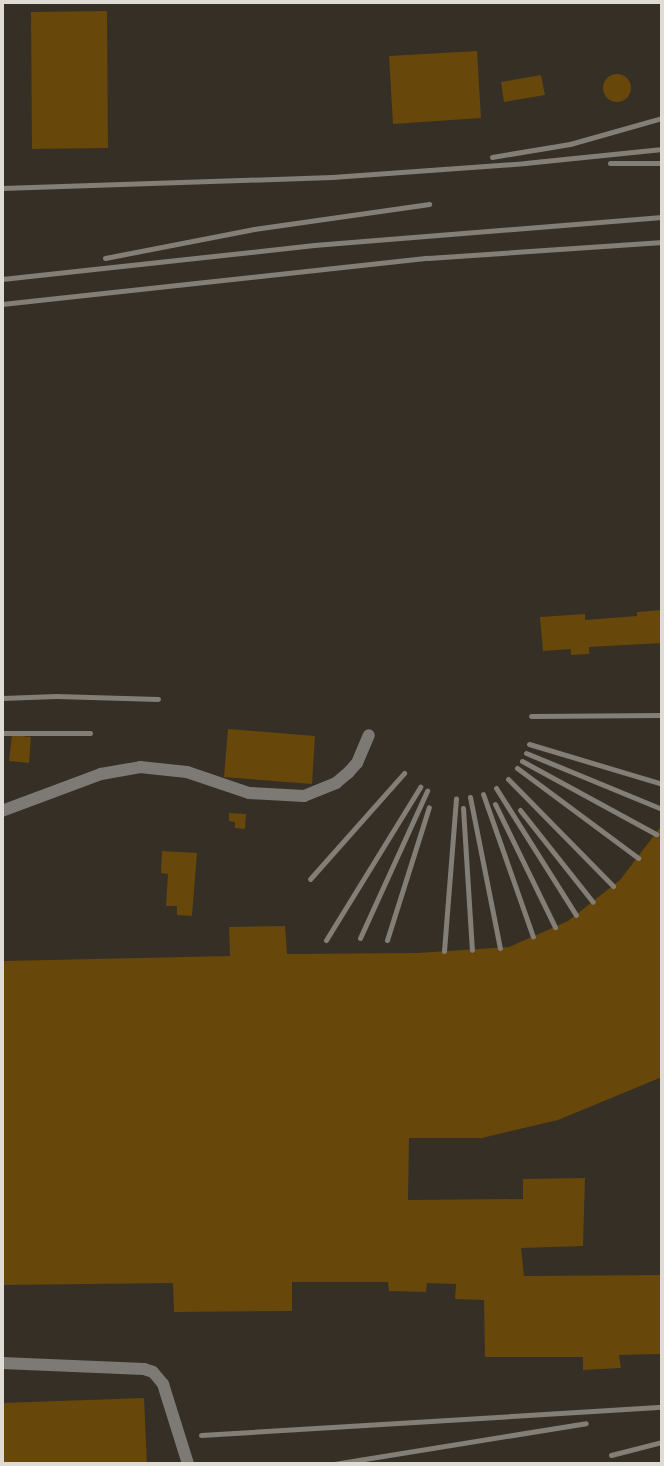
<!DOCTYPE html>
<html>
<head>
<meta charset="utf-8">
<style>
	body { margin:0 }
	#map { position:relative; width:664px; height:1466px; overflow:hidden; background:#352f26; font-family:Montserrat,sans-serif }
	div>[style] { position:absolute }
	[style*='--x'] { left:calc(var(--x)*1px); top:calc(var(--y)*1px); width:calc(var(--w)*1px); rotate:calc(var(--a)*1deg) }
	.building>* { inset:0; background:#67470a }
	.round { border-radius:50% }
	.service>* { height:12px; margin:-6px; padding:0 6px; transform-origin:6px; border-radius:6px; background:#7d7975 }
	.rail>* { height:5px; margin:-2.5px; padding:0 2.5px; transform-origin:2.5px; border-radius:2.5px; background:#837e76 }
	span { translate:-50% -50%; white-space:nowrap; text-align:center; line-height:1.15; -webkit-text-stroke:5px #2b251d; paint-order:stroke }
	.frame { position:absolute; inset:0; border:4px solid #dfdbd5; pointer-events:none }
</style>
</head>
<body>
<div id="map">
	<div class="building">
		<div style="clip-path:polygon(107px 11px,108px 148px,32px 149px,31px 12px)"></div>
		<div style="clip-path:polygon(477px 51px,481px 118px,393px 124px,389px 56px)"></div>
		<div class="round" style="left:603px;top:74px;width:28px;height:28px"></div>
		<div style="clip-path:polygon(541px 75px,545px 95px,504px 102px,501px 82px)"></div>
		<div style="clip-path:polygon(662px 610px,662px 643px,589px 647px,589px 654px,571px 655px,571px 649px,543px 651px,540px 617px,585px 614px,585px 620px,637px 616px,637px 612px)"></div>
		<div style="clip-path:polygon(228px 729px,315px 736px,312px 784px,224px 777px)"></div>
		<div style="clip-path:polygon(12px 735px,31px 737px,29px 763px,9px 761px)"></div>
		<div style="clip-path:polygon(229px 813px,246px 814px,245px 829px,235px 828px,235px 822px,229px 821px)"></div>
		<div style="clip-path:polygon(662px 825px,662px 1077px,558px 1120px,482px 1138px,409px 1138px,408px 1200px,523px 1199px,523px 1179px,585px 1178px,583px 1246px,521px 1248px,524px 1276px,662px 1275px,662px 1354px,619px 1355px,621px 1368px,583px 1370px,583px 1357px,485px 1357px,484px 1300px,455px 1299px,456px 1284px,427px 1283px,426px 1292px,389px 1291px,388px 1282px,292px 1282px,292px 1311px,174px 1312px,173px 1283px,3px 1285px,2px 961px,230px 956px,229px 927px,285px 926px,287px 954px,417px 953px,509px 947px,568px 921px,620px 880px)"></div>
		<div style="clip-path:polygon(162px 851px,197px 853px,192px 916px,177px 915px,177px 906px,166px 906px,168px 874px,161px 873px)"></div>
		<div style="clip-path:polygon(144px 1398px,147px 1464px,3px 1464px,2px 1403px)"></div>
	</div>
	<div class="service">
		<div style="--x:2;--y:811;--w:106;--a:-20.5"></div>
		<div style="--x:101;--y:774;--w:40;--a:-10"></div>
		<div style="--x:140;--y:767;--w:47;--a:6.1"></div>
		<div style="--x:187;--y:772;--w:65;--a:18.7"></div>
		<div style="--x:249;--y:793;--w:55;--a:3.1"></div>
		<div style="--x:304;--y:796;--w:35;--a:-22"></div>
		<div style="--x:336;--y:783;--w:16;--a:-40"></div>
		<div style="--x:348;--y:773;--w:13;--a:-48"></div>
		<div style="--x:357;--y:763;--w:30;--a:-67"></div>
		<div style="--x:2;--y:1363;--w:142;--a:2.4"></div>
		<div style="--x:144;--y:1369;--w:9;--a:18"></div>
		<div style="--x:153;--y:1372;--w:16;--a:50"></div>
		<div style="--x:163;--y:1384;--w:84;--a:72.6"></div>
	</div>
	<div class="rail">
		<div style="--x:492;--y:157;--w:79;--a:-9.5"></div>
		<div style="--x:570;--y:144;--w:96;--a:-15.8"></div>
		<div style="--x:610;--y:163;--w:52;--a:0"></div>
		<div style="--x:2;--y:188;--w:330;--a:-1.9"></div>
		<div style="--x:332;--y:177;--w:194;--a:-4.1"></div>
		<div style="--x:525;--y:163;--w:138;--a:-5.8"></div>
		<div style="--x:105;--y:258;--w:152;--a:-11"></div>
		<div style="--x:254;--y:229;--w:177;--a:-8.1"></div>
		<div style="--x:2;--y:279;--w:314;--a:-6.2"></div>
		<div style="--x:314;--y:245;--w:349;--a:-4.6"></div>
		<div style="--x:2;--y:304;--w:428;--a:-6.2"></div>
		<div style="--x:428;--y:258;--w:235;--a:-3.9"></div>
		<div style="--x:2;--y:698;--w:54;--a:-2.1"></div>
		<div style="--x:56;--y:696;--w:102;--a:1.7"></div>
		<div style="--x:531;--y:716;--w:131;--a:-0.4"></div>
		<div style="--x:2;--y:733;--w:88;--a:0"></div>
		<div style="--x:529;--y:744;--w:139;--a:16.7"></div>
		<div style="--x:526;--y:753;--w:147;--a:22.4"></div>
		<div style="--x:522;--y:761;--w:153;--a:28.6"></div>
		<div style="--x:517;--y:768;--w:151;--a:36.6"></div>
		<div style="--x:508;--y:779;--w:150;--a:45.5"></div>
		<div style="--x:496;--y:788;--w:150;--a:57.8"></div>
		<div style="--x:483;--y:794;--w:151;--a:70.7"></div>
		<div style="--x:470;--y:797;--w:154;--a:78.8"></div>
		<div style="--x:495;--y:804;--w:137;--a:64"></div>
		<div style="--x:463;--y:808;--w:142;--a:86.4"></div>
		<div style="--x:520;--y:810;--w:117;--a:51.6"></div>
		<div style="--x:310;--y:879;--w:142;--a:-48.4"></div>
		<div style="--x:360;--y:938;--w:162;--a:-65.5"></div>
		<div style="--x:326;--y:940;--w:180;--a:-58.4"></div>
		<div style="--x:387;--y:940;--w:139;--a:-72.5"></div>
		<div style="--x:444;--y:951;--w:153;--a:-85.5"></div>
		<div style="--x:201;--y:1435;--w:462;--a:-3.5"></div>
		<div style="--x:611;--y:1455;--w:53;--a:-14.3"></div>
		<div style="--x:334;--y:1464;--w:255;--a:-9.2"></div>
	</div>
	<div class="frame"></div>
</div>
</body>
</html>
